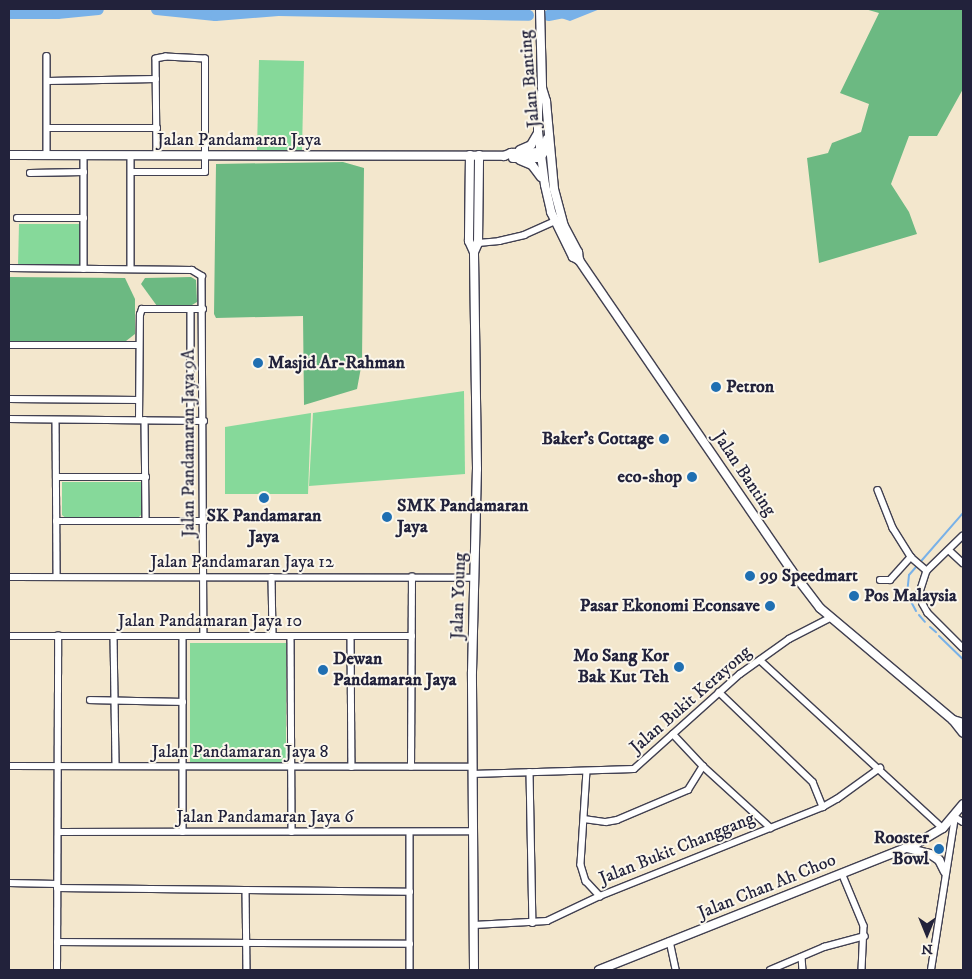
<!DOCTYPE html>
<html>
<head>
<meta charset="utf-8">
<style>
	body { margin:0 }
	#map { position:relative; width:972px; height:979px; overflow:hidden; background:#f3e7cd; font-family:"IM FELL DW Pica",serif }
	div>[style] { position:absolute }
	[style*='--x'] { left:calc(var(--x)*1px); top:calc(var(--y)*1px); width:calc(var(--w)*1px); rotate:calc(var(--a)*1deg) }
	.green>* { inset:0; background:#86d99a }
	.forest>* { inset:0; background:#6cb982 }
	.water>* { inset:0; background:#78b1e8 }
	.stream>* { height:2px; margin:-1px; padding:0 1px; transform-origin:1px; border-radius:1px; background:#78b1e8 }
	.canal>* { height:6px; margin:-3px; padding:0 3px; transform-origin:3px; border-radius:3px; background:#78b1e8 }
	.river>* { height:11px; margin:-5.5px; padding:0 5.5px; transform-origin:5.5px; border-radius:5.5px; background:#78b1e8 }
	.roads { filter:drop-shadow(1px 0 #414051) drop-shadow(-1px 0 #414051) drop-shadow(0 1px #414051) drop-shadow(0 -1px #414051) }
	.minor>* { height:5.5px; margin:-2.75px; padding:0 2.75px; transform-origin:2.75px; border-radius:2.75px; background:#fff }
	.secondary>* { height:8px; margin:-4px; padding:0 4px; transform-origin:4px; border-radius:4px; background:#fff }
	.dots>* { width:14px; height:14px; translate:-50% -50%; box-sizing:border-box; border:2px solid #fbf7ec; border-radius:50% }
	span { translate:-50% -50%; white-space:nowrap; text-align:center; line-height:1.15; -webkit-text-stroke:4px #fbf7ec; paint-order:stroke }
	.street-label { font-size:18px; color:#22223b }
	.poi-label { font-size:18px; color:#22223b; font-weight:700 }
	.left { translate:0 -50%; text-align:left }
	.right { translate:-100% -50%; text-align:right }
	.frame { position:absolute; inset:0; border:10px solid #22223b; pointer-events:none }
	.north { position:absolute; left:902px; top:909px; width:50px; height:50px; -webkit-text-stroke:4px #fbf7ec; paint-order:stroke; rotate:180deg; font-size:14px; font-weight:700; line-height:20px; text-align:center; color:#22223b }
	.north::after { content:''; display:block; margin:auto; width:18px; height:22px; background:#22223b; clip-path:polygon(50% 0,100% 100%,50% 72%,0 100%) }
</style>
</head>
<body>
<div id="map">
	<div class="green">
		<div style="clip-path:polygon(259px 60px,304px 61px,302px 150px,257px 150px)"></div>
		<div style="clip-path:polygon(19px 224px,83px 224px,83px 266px,18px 266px)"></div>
		<div style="clip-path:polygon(464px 391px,465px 474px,309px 486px,313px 413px)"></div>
		<div style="clip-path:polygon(311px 413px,308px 494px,225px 494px,225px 427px)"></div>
		<div style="clip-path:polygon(62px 482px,142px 482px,142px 514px,137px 519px,67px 519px,62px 515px)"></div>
		<div style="clip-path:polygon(190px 643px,286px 643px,286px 764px,190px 765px)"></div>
	</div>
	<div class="forest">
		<div style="clip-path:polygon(865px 9px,963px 9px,963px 89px,937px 136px,909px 136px,891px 184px,909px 212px,917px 234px,819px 263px,807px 158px,828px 153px,832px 143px,861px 132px,869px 104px,840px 93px,879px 13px)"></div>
		<div style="clip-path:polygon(343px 162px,364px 168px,362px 362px,357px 389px,304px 405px,303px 316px,216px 318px,214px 314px,216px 164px)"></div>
		<div style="clip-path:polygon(9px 277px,125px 278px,135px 299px,135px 334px,126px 341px,9px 341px)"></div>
		<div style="clip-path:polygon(191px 277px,196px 280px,197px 302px,192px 305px,157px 306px,141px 284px,145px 278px)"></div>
	</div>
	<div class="water">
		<div style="clip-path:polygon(555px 9px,600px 9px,570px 21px,555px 16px)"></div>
	</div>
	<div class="stream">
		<div style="--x:398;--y:13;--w:4;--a:-63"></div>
		<div style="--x:916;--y:611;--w:19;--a:-118"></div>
		<div style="--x:907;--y:594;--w:19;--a:-84"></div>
		<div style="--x:909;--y:575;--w:82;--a:-48.9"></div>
		<div style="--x:919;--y:615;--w:9;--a:49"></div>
		<div style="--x:930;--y:627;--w:8;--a:40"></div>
		<div style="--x:939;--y:636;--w:33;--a:44"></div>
	</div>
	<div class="canal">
		<div style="--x:478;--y:9;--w:7;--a:45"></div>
		<div style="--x:402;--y:12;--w:5;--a:-37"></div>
	</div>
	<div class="river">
		<div style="--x:156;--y:9;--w:59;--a:5.8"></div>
		<div style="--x:215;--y:15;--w:63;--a:-4.5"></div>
		<div style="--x:278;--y:10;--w:250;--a:1.1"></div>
		<div style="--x:9;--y:13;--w:48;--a:0"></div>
		<div style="--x:57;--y:13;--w:41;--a:-5.6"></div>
		<div style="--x:548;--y:15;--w:32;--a:-11"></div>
	</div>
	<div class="roads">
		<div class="minor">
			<div style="--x:47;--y:56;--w:99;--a:90"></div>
			<div style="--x:48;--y:81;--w:108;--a:-1.1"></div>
			<div style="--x:47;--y:128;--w:110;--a:0"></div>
			<div style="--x:84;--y:155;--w:114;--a:90"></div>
			<div style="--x:131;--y:155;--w:114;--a:90"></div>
			<div style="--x:131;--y:172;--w:74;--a:0"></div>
			<div style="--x:205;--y:172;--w:113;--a:-90"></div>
			<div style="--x:205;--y:59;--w:39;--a:-177"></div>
			<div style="--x:166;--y:57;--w:10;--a:169"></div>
			<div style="--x:156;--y:59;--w:96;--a:89.4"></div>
			<div style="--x:30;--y:173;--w:54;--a:-1.1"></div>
			<div style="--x:17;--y:218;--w:67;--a:0"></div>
			<div style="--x:478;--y:243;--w:21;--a:-5"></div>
			<div style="--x:499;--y:241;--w:26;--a:-13"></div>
			<div style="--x:524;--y:235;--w:35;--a:-24"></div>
			<div style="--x:9;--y:268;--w:183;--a:0.6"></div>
			<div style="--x:192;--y:270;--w:12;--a:31"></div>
			<div style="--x:202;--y:276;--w:360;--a:89.7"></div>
			<div style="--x:191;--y:309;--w:112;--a:90"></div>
			<div style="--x:9;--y:345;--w:130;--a:0"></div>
			<div style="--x:9;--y:399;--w:130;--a:0.4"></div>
			<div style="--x:9;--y:419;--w:195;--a:0.6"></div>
			<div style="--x:56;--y:420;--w:157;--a:89.6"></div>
			<div style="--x:139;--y:420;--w:105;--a:-89.5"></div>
			<div style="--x:140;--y:315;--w:6;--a:-72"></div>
			<div style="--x:142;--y:309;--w:61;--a:0"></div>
			<div style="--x:145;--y:420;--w:101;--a:89.4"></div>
			<div style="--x:56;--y:477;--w:90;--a:0"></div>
			<div style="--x:878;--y:490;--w:41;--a:68.5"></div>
			<div style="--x:893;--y:528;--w:34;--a:58"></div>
			<div style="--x:911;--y:557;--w:21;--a:41"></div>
			<div style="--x:56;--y:521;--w:148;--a:0"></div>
			<div style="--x:963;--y:536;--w:50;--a:135.8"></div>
			<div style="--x:927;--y:571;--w:22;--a:108"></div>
			<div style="--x:920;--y:592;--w:12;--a:76"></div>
			<div style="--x:923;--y:604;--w:10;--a:61"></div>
			<div style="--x:928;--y:613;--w:49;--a:45"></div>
			<div style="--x:949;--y:550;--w:19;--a:43"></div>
			<div style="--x:9;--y:577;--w:465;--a:0.1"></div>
			<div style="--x:272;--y:577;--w:59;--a:89"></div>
			<div style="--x:880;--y:580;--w:10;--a:0"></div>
			<div style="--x:890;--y:580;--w:31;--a:-48"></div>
			<div style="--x:9;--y:636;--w:403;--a:0"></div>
			<div style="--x:114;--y:636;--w:130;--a:89.1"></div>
			<div style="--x:183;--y:636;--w:196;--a:90"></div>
			<div style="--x:291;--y:636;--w:196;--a:89.7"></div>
			<div style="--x:351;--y:636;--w:131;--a:89.6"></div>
			<div style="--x:760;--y:660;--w:248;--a:42.6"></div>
			<div style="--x:719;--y:692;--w:130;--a:43.8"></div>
			<div style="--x:813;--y:782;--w:27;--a:68"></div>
			<div style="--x:90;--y:700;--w:93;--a:1.2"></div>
			<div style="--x:673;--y:734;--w:44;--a:46.8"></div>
			<div style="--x:703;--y:766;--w:92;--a:42.4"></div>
			<div style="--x:9;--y:766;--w:463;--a:0.1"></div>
			<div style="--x:411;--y:767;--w:190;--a:-89.7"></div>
			<div style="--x:587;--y:771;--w:94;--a:93.7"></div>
			<div style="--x:581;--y:865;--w:17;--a:73"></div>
			<div style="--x:586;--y:881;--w:21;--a:47"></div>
			<div style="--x:530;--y:772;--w:151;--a:88.9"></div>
			<div style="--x:472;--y:774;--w:162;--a:-1.8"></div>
			<div style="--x:634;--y:769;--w:142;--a:-41.9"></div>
			<div style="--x:740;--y:674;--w:60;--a:-35.5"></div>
			<div style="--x:789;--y:639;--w:46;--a:-27.1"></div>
			<div style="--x:584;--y:819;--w:22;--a:8"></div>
			<div style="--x:606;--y:822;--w:11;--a:-10"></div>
			<div style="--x:617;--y:820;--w:77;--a:-22.9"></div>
			<div style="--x:688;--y:790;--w:28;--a:-58"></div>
			<div style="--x:58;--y:832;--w:415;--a:-0.1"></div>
			<div style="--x:410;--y:832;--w:138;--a:90"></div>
			<div style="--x:842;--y:873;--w:57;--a:67.5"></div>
			<div style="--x:864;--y:926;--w:44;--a:92.6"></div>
			<div style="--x:9;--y:883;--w:48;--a:1.2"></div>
			<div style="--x:57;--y:888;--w:353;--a:0.6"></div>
			<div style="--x:246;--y:890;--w:80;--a:89.3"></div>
			<div style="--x:474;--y:925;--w:73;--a:-3.1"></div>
			<div style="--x:547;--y:921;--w:59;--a:-25.3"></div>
			<div style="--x:600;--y:896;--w:240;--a:-21.8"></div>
			<div style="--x:823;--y:807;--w:16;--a:-30"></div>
			<div style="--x:837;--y:799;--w:53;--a:-35.8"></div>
			<div style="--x:670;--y:941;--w:30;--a:78"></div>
			<div style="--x:57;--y:942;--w:353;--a:0.3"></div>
			<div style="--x:802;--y:957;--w:13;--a:86"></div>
			<div style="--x:57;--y:970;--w:334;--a:-89.8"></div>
			<div style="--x:770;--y:970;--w:59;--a:-23.1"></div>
			<div style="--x:824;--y:947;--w:42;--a:-15"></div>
			<div style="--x:931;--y:970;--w:155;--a:-81.1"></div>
			<div style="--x:955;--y:817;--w:9;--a:32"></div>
		</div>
		<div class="secondary">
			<div style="--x:540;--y:9;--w:79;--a:88.5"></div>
			<div style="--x:542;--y:88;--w:14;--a:73"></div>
			<div style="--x:546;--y:101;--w:88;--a:84.8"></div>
			<div style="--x:554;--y:189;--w:38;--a:75"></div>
			<div style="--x:564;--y:226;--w:30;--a:62"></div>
			<div style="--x:578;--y:252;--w:8;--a:83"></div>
			<div style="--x:542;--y:92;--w:12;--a:110"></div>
			<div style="--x:538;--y:103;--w:29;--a:90"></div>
			<div style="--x:538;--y:132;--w:53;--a:82.5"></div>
			<div style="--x:545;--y:185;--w:28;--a:77"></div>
			<div style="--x:551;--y:212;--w:50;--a:63.9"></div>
			<div style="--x:573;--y:257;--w:7;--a:27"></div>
			<div style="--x:579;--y:260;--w:376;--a:55.6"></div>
			<div style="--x:791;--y:570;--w:48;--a:52.7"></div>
			<div style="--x:820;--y:608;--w:174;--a:40.1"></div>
			<div style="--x:953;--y:720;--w:16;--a:52"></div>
			<div style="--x:520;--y:150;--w:12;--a:-24"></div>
			<div style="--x:531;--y:145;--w:14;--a:-60"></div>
			<div style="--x:9;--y:155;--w:495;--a:0.1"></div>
			<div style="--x:504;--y:156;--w:8;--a:-23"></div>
			<div style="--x:511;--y:153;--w:29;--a:-2"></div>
			<div style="--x:470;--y:155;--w:86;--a:90.7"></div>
			<div style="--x:469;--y:241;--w:12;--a:66"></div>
			<div style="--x:513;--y:158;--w:27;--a:0"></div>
			<div style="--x:540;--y:158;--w:12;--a:-55"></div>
			<div style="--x:547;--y:148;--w:9;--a:-90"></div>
			<div style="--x:520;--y:160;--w:13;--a:23"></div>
			<div style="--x:532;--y:165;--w:15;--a:53"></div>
			<div style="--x:953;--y:720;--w:10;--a:17"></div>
			<div style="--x:907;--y:848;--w:24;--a:15"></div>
			<div style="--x:930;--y:854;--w:11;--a:34"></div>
			<div style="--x:939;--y:860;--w:13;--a:63"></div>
			<div style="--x:474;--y:970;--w:298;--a:-90.4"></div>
			<div style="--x:472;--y:672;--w:203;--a:-88.6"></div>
			<div style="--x:477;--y:469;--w:217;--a:-90.8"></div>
			<div style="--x:474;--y:252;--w:10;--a:-66"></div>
			<div style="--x:478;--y:243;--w:88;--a:-89.3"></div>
			<div style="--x:599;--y:970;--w:341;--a:-21.7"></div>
			<div style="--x:916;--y:844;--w:31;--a:-31"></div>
			<div style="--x:943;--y:828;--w:31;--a:-50"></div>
		</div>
	</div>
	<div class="dots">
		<div style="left:258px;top:363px;background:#1f6fb2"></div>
		<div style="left:716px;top:387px;background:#1f6fb2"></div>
		<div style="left:664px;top:439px;background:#1f6fb2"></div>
		<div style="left:692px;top:477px;background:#1f6fb2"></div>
		<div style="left:264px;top:498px;background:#1f6fb2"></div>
		<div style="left:387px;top:517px;background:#1f6fb2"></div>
		<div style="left:750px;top:576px;background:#1f6fb2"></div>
		<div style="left:854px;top:596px;background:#1f6fb2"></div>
		<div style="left:770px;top:606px;background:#1f6fb2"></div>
		<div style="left:679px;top:667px;background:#1f6fb2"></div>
		<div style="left:323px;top:670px;background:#1f6fb2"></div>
		<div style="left:939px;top:849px;background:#1f6fb2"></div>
	</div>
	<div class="street-label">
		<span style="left:530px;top:79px;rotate:-95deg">Jalan Banting</span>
		<span style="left:239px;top:140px">Jalan Pandamaran Jaya</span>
		<span style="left:189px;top:443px;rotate:-90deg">Jalan Pandamaran Jaya 9A</span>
		<span style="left:744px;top:474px;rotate:56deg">Jalan Banting</span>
		<span style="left:242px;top:562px">Jalan Pandamaran Jaya 12</span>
		<span style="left:459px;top:596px;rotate:-88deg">Jalan Young</span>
		<span style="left:210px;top:621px">Jalan Pandamaran Jaya 10</span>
		<span style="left:691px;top:700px;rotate:-41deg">Jalan Bukit Kerayong</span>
		<span style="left:240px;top:752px">Jalan Pandamaran Jaya 8</span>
		<span style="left:265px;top:817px">Jalan Pandamaran Jaya 6</span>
		<span style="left:677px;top:849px;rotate:-22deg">Jalan Bukit Changgang</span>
		<span style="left:767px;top:887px;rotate:-22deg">Jalan Chan Ah Choo</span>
	</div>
	<div class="poi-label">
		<span class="left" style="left:268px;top:363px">Masjid Ar-Rahman</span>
		<span class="left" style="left:726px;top:387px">Petron</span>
		<span class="right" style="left:654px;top:439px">Baker's Cottage</span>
		<span class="right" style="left:682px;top:477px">eco-shop</span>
		<span class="left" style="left:397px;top:517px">SMK Pandamaran<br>Jaya</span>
		<span style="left:264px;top:527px">SK Pandamaran<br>Jaya</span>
		<span class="left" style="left:760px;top:576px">99 Speedmart</span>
		<span class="left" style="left:864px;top:596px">Pos Malaysia</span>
		<span class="right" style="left:760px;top:606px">Pasar Ekonomi Econsave</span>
		<span class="right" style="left:669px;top:667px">Mo Sang Kor<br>Bak Kut Teh</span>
		<span class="left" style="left:333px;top:670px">Dewan<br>Pandamaran Jaya</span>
		<span class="right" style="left:929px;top:849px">Rooster<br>Bowl</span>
	</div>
	<div class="frame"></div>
	<div class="north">N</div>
</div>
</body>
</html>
